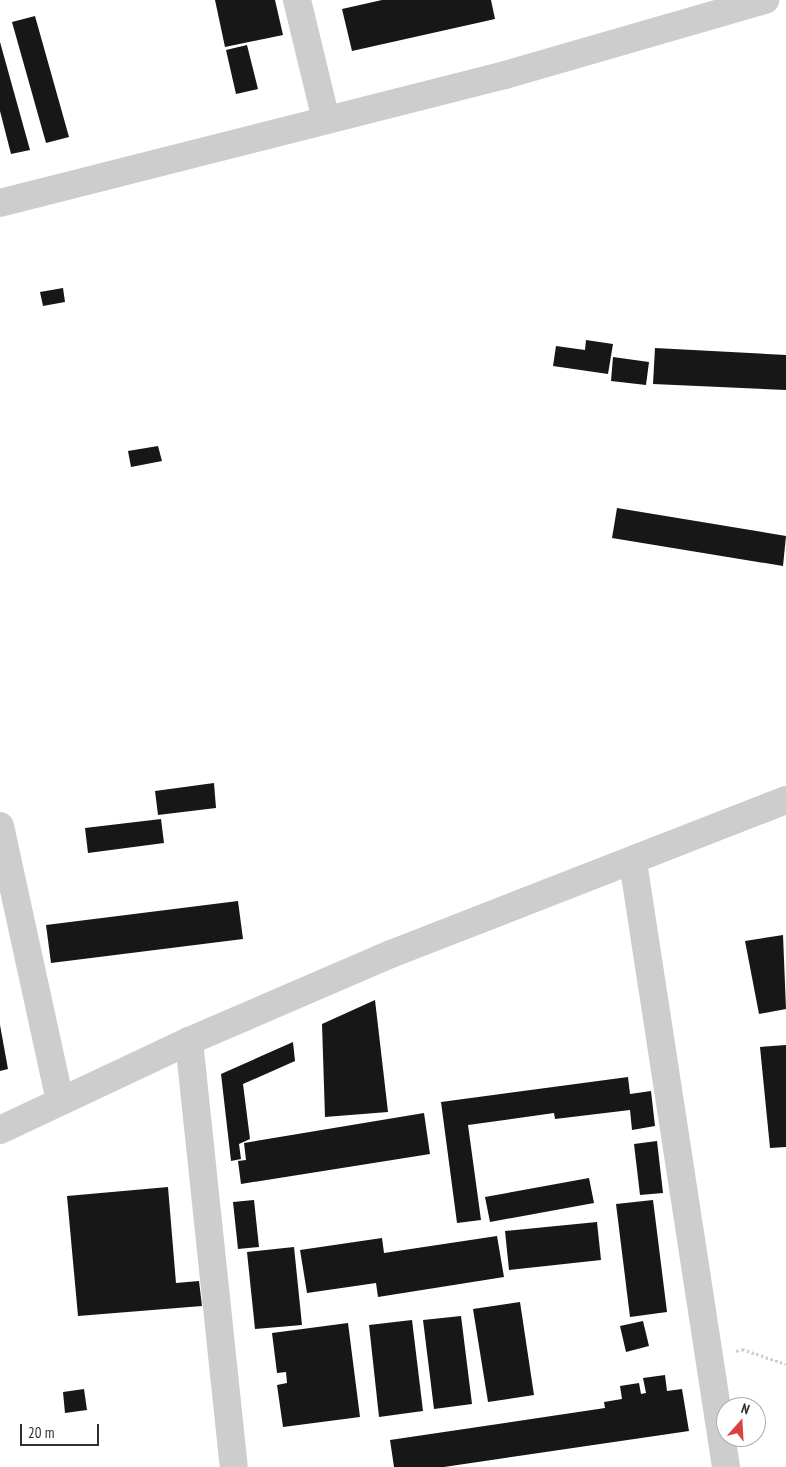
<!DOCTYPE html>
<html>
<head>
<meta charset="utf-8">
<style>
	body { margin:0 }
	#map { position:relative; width:786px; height:1467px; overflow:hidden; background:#fff; font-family:"PT Sans Narrow",sans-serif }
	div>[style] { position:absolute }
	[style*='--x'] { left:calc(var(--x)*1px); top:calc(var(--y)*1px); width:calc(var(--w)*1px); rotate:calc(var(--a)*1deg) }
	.building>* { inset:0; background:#171717 }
	.path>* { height:3px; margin-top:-1.5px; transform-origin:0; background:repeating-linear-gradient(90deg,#cdcdcd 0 2.5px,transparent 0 5px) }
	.street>* { height:28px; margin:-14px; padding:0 14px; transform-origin:14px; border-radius:14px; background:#cdcdcd }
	span { translate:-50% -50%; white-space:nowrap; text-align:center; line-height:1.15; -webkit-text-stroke:5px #fff; paint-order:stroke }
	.north { position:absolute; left:716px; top:1397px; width:50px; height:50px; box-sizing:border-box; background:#fff; border:1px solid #acacac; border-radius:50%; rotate:19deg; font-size:14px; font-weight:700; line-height:20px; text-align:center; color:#303030 }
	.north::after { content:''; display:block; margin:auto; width:18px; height:22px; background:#d94140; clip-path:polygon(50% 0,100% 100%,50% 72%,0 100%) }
	.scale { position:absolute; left:20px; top:1424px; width:79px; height:22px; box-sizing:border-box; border:2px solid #303030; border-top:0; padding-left:6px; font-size:15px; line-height:18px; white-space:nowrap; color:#303030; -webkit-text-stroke:4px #fff; paint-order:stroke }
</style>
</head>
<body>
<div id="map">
	<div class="building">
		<div style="clip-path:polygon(215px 0,275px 0,283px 35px,225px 47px)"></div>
		<div style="clip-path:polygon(382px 0,491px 0,495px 19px,352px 51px,342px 9px)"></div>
		<div style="clip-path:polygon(35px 16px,69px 137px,46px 143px,12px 22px)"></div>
		<div style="clip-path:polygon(0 42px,30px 150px,11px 154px,0 111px)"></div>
		<div style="clip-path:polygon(247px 45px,258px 89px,236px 94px,226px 50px)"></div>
		<div style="clip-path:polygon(63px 288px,65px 302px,43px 306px,40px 292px)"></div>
		<div style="clip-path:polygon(586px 340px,613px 344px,608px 374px,553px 366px,556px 346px,585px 350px)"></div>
		<div style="clip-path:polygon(655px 348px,786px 355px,786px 390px,653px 384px)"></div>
		<div style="clip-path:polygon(613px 357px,649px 362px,646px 385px,611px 381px)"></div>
		<div style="clip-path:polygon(158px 446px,162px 461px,131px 467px,128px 451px)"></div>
		<div style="clip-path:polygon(617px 508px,786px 536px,783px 566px,612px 538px)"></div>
		<div style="clip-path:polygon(214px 783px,216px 808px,158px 815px,155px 791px)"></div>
		<div style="clip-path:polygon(161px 819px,164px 843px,88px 853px,85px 828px)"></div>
		<div style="clip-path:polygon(238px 901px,243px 939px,51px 963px,46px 925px)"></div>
		<div style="clip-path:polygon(783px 935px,786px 1009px,759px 1014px,745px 941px)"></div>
		<div style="clip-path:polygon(375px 1000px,388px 1112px,325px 1117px,322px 1024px)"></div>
		<div style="clip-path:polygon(0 1025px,8px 1069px,0 1071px)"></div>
		<div style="clip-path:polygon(293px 1042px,295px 1061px,243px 1084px,250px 1139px,239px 1144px,241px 1159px,231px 1161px,221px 1074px)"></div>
		<div style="clip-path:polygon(786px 1045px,786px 1147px,770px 1148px,760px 1047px)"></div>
		<div style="clip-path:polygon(628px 1077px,630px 1094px,651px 1091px,655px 1126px,632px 1130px,630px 1110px,555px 1119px,554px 1113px,468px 1125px,481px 1220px,457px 1223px,441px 1102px)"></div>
		<div style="clip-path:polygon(424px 1113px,430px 1154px,241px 1184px,238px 1161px,246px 1160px,244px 1143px)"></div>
		<div style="clip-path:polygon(657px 1141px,663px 1193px,640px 1195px,634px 1144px)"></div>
		<div style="clip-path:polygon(589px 1178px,594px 1203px,490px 1222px,485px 1197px)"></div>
		<div style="clip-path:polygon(168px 1187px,176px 1283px,199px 1281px,202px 1306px,78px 1316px,67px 1196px)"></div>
		<div style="clip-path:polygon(254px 1200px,259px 1247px,238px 1249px,233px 1202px)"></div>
		<div style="clip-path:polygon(653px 1200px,667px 1312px,630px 1317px,616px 1204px)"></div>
		<div style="clip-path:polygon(597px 1222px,601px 1260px,509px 1270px,505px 1231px)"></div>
		<div style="clip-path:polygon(497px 1236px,504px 1277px,378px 1297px,376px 1283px,307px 1293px,300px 1250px,382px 1238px,384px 1253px)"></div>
		<div style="clip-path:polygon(294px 1247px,302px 1325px,255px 1329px,247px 1252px)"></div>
		<div style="clip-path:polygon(520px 1302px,534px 1395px,488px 1402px,473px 1309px)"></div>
		<div style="clip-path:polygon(461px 1316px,472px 1404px,434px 1409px,423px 1320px)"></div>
		<div style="clip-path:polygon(412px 1320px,423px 1411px,379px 1417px,369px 1325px)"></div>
		<div style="clip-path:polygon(643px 1321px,649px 1346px,626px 1352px,620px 1326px)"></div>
		<div style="clip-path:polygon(348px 1323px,360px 1417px,283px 1427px,277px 1385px,287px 1383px,286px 1372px,277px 1373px,272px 1333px)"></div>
		<div style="clip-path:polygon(665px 1375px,667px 1391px,682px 1389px,689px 1431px,444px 1467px,394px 1467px,390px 1440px,605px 1408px,604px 1402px,622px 1399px,620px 1386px,639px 1383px,641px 1394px,646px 1393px,643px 1378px)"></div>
		<div style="clip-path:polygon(84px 1389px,87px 1410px,65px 1413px,63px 1392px)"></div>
	</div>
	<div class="path">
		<div style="--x:736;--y:1351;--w:6;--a:-18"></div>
		<div style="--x:742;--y:1349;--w:46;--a:18.8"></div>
	</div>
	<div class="street">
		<div style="--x:297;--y:0;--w:123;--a:76.4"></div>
		<div style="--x:0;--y:203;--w:521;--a:-14.22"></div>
		<div style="--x:505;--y:75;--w:271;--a:-16.1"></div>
		<div style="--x:0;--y:826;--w:281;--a:77.7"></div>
		<div style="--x:633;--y:862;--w:612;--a:81.26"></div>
		<div style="--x:189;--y:1041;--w:428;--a:84"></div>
		<div style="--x:0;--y:1130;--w:209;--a:-25.2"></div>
		<div style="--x:189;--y:1041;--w:220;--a:-23.3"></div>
		<div style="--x:391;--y:954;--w:424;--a:-21.3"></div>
	</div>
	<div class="north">N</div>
	<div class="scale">20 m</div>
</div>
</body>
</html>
